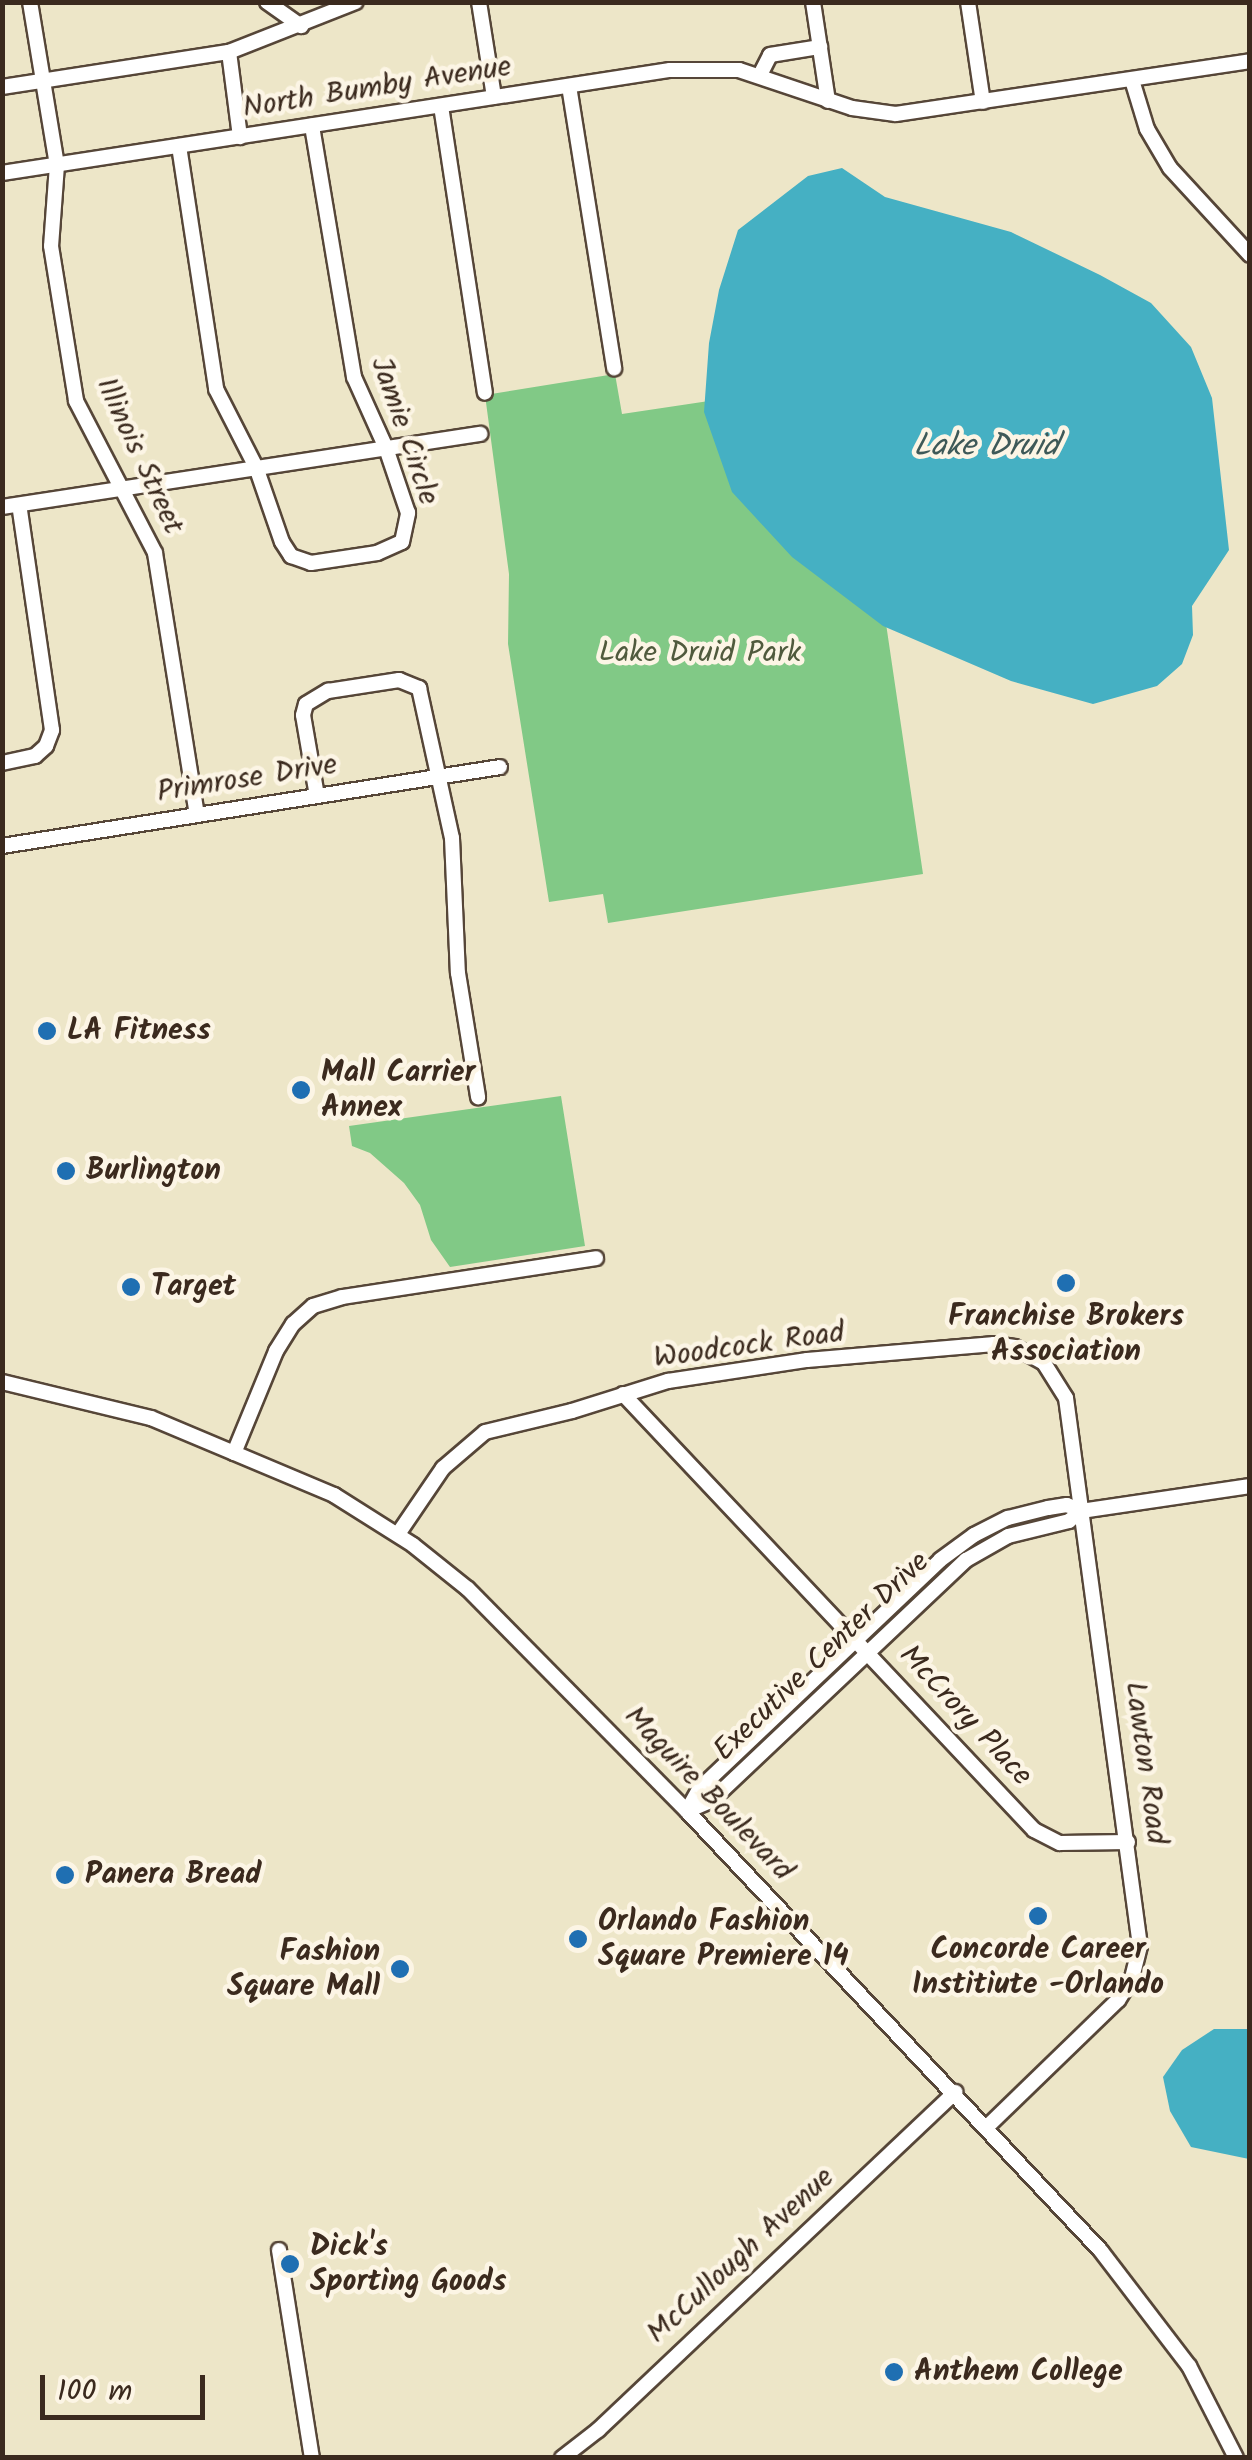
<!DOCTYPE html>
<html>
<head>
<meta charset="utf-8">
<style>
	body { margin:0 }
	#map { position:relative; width:1252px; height:2460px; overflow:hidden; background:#ede6c8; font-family:Kalam,sans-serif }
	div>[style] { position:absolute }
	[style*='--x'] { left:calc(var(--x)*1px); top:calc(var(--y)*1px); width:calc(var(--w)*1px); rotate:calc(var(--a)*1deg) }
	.green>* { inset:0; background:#81c986 }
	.water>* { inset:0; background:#45b0c3 }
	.roads { filter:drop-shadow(2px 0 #564638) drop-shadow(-2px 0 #564638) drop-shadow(0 2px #564638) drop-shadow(0 -2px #564638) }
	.minor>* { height:14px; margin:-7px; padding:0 7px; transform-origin:7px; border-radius:7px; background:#fff }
	.dots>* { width:28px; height:28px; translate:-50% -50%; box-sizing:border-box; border:5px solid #fcf5e5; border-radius:50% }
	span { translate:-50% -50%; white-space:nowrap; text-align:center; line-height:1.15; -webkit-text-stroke:9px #fcf5e5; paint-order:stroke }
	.street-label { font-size:30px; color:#3b2a1e }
	.park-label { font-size:30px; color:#505a3d }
	.poi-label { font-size:30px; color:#3b2a1e; font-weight:700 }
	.left { translate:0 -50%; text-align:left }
	.right { translate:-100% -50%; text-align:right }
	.water-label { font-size:32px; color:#3e5958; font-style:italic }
	.frame { position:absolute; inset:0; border:5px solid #3b2a1e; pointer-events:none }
	.scale { position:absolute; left:40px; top:2375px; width:165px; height:45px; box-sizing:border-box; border:5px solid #3b2a1e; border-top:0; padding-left:12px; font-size:30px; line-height:35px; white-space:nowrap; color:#3b2a1e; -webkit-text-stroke:8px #fcf5e5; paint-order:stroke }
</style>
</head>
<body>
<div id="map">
	<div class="green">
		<div style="clip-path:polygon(615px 374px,622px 414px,850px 380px,923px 874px,608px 923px,603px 894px,549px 902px,508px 644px,509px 574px,485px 395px)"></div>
		<div style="clip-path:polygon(561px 1096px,585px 1246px,450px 1267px,431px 1240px,420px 1205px,404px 1183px,370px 1153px,352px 1146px,349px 1126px)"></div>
	</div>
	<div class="water">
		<div style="clip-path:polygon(842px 168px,885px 197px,1011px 232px,1100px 275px,1151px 303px,1191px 347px,1212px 398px,1229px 550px,1192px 606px,1193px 635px,1182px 664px,1157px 686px,1093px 704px,1011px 681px,883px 626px,792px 557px,732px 492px,704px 412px,709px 343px,719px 290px,738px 230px,808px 176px)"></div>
		<div style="clip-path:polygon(1214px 2029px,1249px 2029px,1249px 2159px,1191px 2147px,1170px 2111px,1163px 2077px,1182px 2050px)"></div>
	</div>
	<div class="roads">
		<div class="minor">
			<div style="--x:30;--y:2;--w:165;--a:80.6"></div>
			<div style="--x:57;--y:165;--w:81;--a:94.2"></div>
			<div style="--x:51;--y:246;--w:157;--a:80.8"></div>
			<div style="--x:76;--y:401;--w:171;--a:62.5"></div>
			<div style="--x:155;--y:553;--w:264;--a:80.9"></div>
			<div style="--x:267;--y:2;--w:42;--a:35.2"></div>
			<div style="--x:479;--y:2;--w:96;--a:81"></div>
			<div style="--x:813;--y:2;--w:100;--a:81.4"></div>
			<div style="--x:968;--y:2;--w:101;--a:81.5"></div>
			<div style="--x:229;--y:52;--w:86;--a:82.6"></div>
			<div style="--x:760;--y:75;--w:22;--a:-63"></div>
			<div style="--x:770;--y:55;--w:51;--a:-9.1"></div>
			<div style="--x:1132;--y:80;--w:51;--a:73"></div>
			<div style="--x:1147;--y:129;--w:45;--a:59.5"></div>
			<div style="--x:1170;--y:168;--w:118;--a:47.4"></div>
			<div style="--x:569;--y:86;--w:286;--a:80.9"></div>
			<div style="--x:2;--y:87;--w:230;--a:-8.8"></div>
			<div style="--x:229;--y:52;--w:136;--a:-21.5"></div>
			<div style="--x:441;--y:106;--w:290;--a:81.3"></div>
			<div style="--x:179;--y:146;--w:246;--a:81.3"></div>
			<div style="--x:216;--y:389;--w:88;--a:62.9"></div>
			<div style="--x:256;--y:467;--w:79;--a:70.9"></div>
			<div style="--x:282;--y:542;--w:17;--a:57"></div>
			<div style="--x:291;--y:556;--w:21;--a:19"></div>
			<div style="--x:311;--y:563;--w:67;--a:-8.6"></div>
			<div style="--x:377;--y:553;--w:27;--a:-24"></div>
			<div style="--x:402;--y:542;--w:30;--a:-78"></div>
			<div style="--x:408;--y:513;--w:69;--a:-108.7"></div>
			<div style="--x:386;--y:448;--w:78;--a:-114.3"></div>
			<div style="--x:354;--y:377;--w:255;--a:-99.5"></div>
			<div style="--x:2;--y:173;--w:676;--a:-8.77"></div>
			<div style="--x:670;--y:70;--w:69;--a:0"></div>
			<div style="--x:739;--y:70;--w:119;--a:18.6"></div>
			<div style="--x:852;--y:108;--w:44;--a:7.8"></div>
			<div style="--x:896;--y:114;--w:358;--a:-8.5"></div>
			<div style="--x:2;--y:507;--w:484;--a:-8.7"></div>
			<div style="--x:2;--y:763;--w:34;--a:-12"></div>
			<div style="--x:35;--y:756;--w:15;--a:-42"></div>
			<div style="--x:46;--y:746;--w:17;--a:-69"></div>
			<div style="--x:52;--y:730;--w:227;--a:-98.3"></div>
			<div style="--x:317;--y:796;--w:82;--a:-99.8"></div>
			<div style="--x:303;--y:715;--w:11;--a:-75"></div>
			<div style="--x:306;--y:704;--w:26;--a:-31"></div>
			<div style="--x:328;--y:691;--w:72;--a:-8.8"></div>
			<div style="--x:399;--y:680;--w:22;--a:22"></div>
			<div style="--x:419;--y:688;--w:154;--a:77.6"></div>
			<div style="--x:452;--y:838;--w:135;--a:87.5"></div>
			<div style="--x:458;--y:973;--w:126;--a:80.8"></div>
			<div style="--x:2;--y:846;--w:504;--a:-9.01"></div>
			<div style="--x:2;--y:1382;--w:153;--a:13.6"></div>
			<div style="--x:151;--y:1418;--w:199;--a:22.8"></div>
			<div style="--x:334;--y:1495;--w:93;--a:32.3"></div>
			<div style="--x:413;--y:1545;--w:70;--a:38.7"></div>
			<div style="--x:468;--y:1589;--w:312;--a:45.4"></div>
			<div style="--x:687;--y:1811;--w:604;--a:46.74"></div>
			<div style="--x:1101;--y:2251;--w:145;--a:52.6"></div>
			<div style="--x:1189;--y:2366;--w:103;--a:62.9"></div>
			<div style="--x:623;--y:1394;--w:599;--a:46.69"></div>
			<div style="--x:1034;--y:1830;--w:29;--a:27"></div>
			<div style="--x:1060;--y:1843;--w:68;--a:-0.8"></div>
			<div style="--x:234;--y:1453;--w:110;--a:-67.6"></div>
			<div style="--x:276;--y:1351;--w:32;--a:-58"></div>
			<div style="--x:293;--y:1324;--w:27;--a:-42"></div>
			<div style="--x:313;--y:1306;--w:30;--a:-17"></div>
			<div style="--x:342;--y:1297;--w:257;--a:-8.7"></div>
			<div style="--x:398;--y:1534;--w:80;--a:-55.7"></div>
			<div style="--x:443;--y:1468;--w:55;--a:-40.6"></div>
			<div style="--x:485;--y:1432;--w:89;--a:-13.6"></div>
			<div style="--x:572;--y:1411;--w:101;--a:-17.4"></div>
			<div style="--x:668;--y:1381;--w:141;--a:-8.6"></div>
			<div style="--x:807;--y:1360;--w:188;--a:-4.9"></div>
			<div style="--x:994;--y:1344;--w:21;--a:8"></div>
			<div style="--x:1015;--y:1347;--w:33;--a:29"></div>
			<div style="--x:1044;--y:1363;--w:41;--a:57.8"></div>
			<div style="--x:1066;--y:1398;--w:553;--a:82.31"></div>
			<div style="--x:1140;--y:1946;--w:33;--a:104"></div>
			<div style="--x:1132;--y:1978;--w:26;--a:122"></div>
			<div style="--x:1118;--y:2000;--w:181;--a:135.9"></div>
			<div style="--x:687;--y:1811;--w:25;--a:-61"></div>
			<div style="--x:699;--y:1789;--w:332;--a:-43.5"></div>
			<div style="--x:940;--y:1560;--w:42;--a:-36.3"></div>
			<div style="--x:974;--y:1535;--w:38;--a:-27"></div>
			<div style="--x:1008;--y:1518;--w:41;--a:-14"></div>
			<div style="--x:1048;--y:1508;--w:19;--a:-9"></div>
			<div style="--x:1067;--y:1505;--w:15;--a:23"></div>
			<div style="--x:1081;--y:1511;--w:171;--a:-8.4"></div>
			<div style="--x:687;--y:1811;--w:26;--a:-23"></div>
			<div style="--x:711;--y:1801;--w:351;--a:-43.4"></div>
			<div style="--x:966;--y:1560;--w:48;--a:-29.7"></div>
			<div style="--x:1008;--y:1536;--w:63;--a:-13.8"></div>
			<div style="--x:1069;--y:1521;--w:16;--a:-40"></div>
			<div style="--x:279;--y:2250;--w:211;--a:81"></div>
			<div style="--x:562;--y:2458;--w:46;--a:-37.9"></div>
			<div style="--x:598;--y:2430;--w:492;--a:-43.4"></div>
		</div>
	</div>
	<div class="dots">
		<div style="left:47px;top:1031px;background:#1f6fb2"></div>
		<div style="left:301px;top:1090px;background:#1f6fb2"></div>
		<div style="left:66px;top:1171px;background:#1f6fb2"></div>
		<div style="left:1066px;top:1283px;background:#1f6fb2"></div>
		<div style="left:131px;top:1287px;background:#1f6fb2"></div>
		<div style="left:65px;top:1875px;background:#1f6fb2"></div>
		<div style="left:1038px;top:1916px;background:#1f6fb2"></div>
		<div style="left:578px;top:1939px;background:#1f6fb2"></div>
		<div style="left:400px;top:1969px;background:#1f6fb2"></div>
		<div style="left:290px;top:2264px;background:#1f6fb2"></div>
		<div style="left:894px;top:2372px;background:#1f6fb2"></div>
	</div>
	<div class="street-label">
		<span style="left:377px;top:88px;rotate:-9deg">North Bumby Avenue</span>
		<span style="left:404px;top:431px;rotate:71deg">Jamie Circle</span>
		<span style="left:139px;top:456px;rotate:65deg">Illinois Street</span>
		<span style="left:247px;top:779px;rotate:-9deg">Primrose Drive</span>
		<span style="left:749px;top:1346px;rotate:-8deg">Woodcock Road</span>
		<span style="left:822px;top:1657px;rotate:-44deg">Executive Center Drive</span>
		<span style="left:965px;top:1716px;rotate:47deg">McCrory Place</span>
		<span style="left:1145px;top:1763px;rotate:82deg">Lawton Road</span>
		<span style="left:708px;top:1794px;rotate:46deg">Maguire Boulevard</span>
		<span style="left:741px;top:2256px;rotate:-43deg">McCullough Avenue</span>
	</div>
	<div class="park-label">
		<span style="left:700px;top:653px">Lake Druid Park</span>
	</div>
	<div class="poi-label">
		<span class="left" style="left:67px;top:1031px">LA Fitness</span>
		<span class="left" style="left:321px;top:1090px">Mall Carrier<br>Annex</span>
		<span class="left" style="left:86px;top:1171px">Burlington</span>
		<span class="left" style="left:151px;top:1287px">Target</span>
		<span style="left:1066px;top:1334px">Franchise Brokers<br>Association</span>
		<span class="left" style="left:85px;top:1875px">Panera Bread</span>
		<span class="left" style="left:598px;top:1939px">Orlando Fashion<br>Square Premiere 14</span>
		<span style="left:1038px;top:1967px">Concorde Career<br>Institiute -Orlando</span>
		<span class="right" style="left:380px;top:1969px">Fashion<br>Square Mall</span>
		<span class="left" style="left:310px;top:2264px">Dick's<br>Sporting Goods</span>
		<span class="left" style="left:914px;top:2372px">Anthem College</span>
	</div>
	<div class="water-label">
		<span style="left:986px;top:447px">Lake Druid</span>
	</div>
	<div class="frame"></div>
	<div class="scale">100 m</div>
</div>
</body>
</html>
